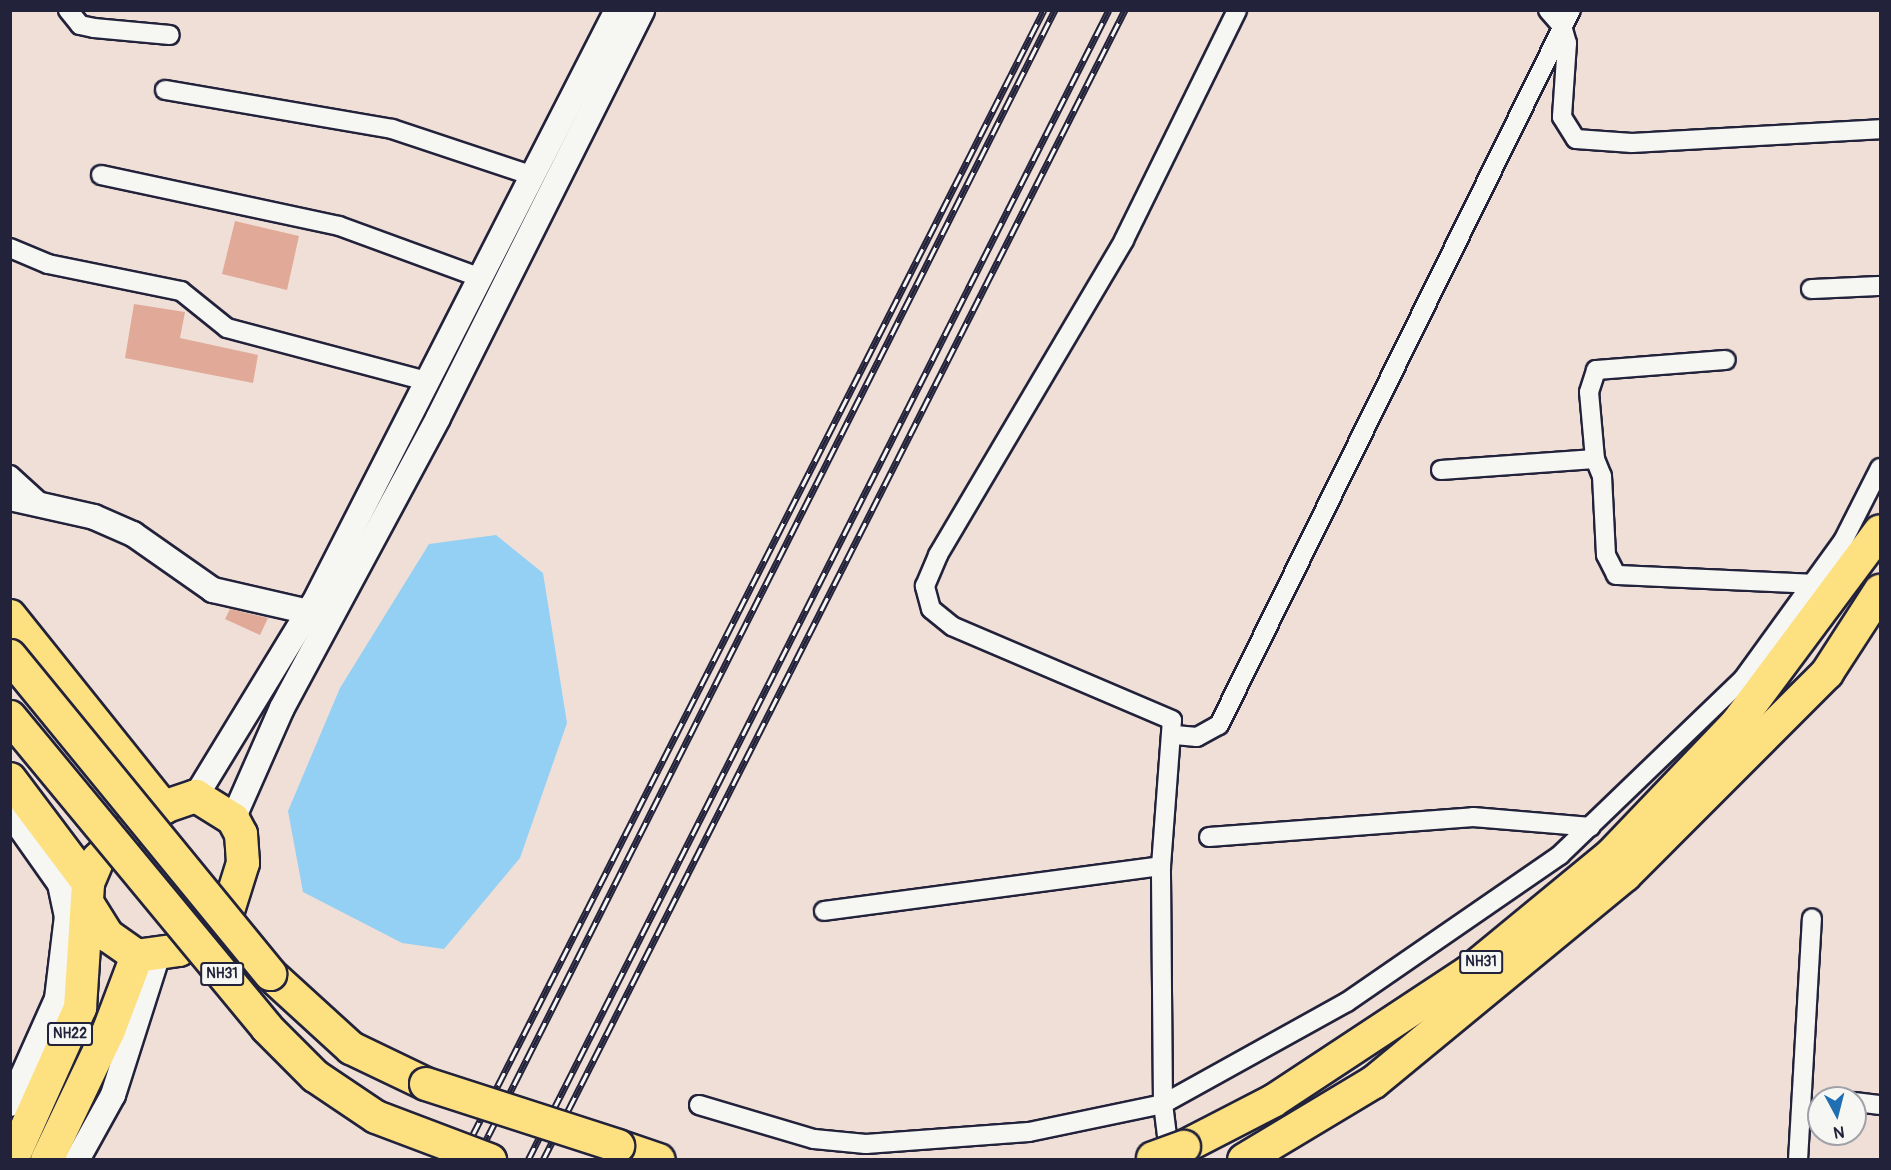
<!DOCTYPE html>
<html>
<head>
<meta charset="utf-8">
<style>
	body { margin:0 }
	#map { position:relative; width:1891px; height:1170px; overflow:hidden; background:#f0dfd7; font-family:Pangolin,sans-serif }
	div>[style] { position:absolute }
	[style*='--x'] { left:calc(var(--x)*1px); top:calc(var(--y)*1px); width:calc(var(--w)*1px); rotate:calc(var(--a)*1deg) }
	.water>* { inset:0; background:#94d0f4 }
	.building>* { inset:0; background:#e1aa98 }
	.roads { filter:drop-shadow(2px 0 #22223b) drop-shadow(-2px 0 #22223b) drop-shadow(0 2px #22223b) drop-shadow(0 -2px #22223b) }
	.street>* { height:18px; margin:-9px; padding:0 9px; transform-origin:9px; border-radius:9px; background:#f6f6f2 }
	.secondary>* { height:24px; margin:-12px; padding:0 12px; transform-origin:12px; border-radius:12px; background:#f6f6f2 }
	.highway>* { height:32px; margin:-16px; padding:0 16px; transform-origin:16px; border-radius:16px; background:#fde080 }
	.rail>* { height:7px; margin-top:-3.5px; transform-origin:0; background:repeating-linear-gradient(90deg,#f6f6f2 0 14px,#22223b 0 28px); box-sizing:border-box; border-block:2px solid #22223b }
	.bridges { filter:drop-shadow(2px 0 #22223b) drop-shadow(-2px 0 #22223b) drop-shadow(0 2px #22223b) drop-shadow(0 -2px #22223b) }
	.highway-bridge>* { height:32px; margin:-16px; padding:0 16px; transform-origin:16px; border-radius:16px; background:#fde080 }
	span { translate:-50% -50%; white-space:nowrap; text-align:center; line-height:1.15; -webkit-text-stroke:4.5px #f6f6f2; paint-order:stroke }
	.shield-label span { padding:2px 4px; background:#f6f6f2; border:2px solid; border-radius:4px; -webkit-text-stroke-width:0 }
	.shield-label { font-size:14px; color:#22223b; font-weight:700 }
	.frame { position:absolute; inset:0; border:12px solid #22223b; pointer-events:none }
	.north { position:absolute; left:1807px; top:1086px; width:60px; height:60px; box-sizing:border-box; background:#f6f6f2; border:2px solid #a1a1a9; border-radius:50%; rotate:173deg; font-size:16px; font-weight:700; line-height:24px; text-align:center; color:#22223b }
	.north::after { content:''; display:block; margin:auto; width:21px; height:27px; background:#1f6fb2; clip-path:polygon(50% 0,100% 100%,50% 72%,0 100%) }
</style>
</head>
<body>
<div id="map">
	<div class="water">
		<div style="clip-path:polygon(496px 535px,543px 573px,567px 723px,520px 858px,444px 949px,402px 943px,303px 892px,288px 811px,340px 688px,429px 544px)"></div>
	</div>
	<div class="building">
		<div style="clip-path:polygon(235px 221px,299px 236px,287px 290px,222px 274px)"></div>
		<div style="clip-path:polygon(134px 304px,185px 312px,180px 338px,258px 355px,253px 383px,125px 358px)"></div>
		<div style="clip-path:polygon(230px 609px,268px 618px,260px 635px,225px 619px)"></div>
	</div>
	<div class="roads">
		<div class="street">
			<div style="--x:68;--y:10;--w:19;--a:51"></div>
			<div style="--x:80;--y:25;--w:14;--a:12"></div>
			<div style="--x:94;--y:28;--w:76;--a:5.3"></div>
			<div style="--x:1548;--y:10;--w:21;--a:49"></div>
			<div style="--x:1562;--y:26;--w:18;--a:74"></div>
			<div style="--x:1567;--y:43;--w:74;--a:93.9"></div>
			<div style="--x:1562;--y:117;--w:26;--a:58"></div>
			<div style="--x:1576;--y:139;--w:56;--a:4.1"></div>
			<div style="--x:1632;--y:143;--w:248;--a:-3.2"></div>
			<div style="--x:165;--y:90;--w:230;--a:9.7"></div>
			<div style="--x:392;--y:129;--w:149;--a:18.4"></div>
			<div style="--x:101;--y:175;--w:243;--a:12.1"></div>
			<div style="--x:339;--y:226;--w:151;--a:20.1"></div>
			<div style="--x:10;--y:248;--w:41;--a:22.8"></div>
			<div style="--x:48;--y:264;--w:136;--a:11.5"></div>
			<div style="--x:181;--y:291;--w:59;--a:38.8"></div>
			<div style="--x:227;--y:328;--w:206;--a:14.9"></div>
			<div style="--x:1811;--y:289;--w:69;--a:-2.5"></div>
			<div style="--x:1595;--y:459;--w:67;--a:-95.1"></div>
			<div style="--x:1589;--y:392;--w:23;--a:-72"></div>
			<div style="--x:1596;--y:370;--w:130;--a:-4.4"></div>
			<div style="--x:1441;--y:470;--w:154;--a:-4.1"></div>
			<div style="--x:1595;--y:459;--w:18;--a:68"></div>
			<div style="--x:1602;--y:476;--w:79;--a:87.1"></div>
			<div style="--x:1606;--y:555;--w:22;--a:63"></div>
			<div style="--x:1616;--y:575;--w:197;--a:2.6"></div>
			<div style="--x:10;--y:475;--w:43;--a:42.2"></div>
			<div style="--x:1175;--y:735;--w:22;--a:5"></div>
			<div style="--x:1197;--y:737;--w:25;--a:-29"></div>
			<div style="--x:1219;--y:725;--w:797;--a:-63.79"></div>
			<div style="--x:1209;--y:837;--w:265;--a:-4.3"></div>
			<div style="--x:1473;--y:817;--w:118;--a:4.8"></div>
			<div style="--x:824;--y:911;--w:340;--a:-7.6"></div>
			<div style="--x:1855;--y:1102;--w:25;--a:7"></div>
			<div style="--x:699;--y:1105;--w:120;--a:16.5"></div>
			<div style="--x:814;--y:1139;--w:52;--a:5.5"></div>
			<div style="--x:866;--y:1144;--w:163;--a:-4.2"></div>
			<div style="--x:1029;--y:1132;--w:137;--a:-11.8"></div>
			<div style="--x:1163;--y:1104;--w:210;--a:-29"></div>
			<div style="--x:1347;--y:1002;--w:259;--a:-34.6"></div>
			<div style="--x:1560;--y:855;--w:254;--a:-43.9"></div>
			<div style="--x:1743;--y:679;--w:170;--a:-54.1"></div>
			<div style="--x:1843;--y:541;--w:82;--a:-63.1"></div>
			<div style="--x:1170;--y:1160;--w:56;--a:-97.1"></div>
			<div style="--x:1163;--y:1104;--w:238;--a:-90.5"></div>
			<div style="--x:1161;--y:866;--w:146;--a:-85.7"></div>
			<div style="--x:1172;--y:720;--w:239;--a:-156.9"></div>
			<div style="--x:952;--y:626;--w:27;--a:-141"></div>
			<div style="--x:931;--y:609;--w:24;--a:-105"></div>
			<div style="--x:925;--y:586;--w:34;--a:-67"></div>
			<div style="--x:938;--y:555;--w:366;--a:-59.4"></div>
			<div style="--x:1124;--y:240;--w:256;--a:-63.8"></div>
			<div style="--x:1798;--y:1160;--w:242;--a:-86.7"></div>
		</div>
		<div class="secondary">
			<div style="--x:10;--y:498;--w:86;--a:12.7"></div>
			<div style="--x:94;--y:517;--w:43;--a:23.6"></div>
			<div style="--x:133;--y:534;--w:98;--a:35"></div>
			<div style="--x:213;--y:590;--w:98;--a:12.9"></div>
			<div style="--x:196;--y:796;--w:226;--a:-58.6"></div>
			<div style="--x:314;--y:603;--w:666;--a:-62.93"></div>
			<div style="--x:10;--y:813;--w:87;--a:54.8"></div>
			<div style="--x:60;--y:884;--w:33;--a:78"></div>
			<div style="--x:67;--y:916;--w:84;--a:96.9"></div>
			<div style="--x:57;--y:999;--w:115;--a:114.1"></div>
			<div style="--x:233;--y:819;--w:121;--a:-66.2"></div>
			<div style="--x:282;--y:708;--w:329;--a:-61.7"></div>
			<div style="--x:438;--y:418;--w:456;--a:-63.4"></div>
			<div style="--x:77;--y:1160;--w:74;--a:-61"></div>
			<div style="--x:113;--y:1095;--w:148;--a:-72.3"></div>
		</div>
		<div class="highway">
			<div style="--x:10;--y:616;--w:246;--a:51.3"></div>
			<div style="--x:10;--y:779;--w:130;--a:53.1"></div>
			<div style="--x:270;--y:974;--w:110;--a:42.4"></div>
			<div style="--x:351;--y:1048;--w:83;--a:25.6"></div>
			<div style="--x:618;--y:1146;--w:43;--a:18.9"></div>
			<div style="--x:1184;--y:1147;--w:100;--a:-27.3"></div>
			<div style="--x:1273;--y:1101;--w:235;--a:-33.4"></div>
			<div style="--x:1469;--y:972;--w:184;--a:-39.5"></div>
			<div style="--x:1611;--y:855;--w:182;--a:-46.3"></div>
			<div style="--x:1737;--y:723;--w:239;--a:-53.3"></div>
			<div style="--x:12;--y:1160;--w:167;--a:-65.9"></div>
			<div style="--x:80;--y:1008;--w:125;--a:-86.3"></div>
			<div style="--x:88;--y:883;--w:26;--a:-67"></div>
			<div style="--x:98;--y:859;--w:69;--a:-42.7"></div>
			<div style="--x:149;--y:812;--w:50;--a:-18.8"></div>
			<div style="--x:196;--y:796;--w:44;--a:31.9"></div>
			<div style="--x:233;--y:819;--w:17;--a:62"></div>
			<div style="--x:241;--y:834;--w:29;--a:86"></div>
			<div style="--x:243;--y:863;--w:50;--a:107.4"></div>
			<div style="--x:228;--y:911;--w:25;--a:130"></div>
			<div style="--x:212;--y:930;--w:39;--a:149"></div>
			<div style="--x:179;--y:950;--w:42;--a:171.9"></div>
			<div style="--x:137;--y:956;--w:35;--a:-145"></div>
			<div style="--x:108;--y:936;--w:36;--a:-122"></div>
			<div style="--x:47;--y:1160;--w:144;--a:-64.5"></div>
			<div style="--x:109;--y:1030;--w:79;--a:-69.3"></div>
			<div style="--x:1244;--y:1160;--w:152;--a:-31"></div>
			<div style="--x:1374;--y:1082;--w:325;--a:-39.5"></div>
			<div style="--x:1625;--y:875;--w:286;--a:-45"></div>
			<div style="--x:1827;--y:673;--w:98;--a:-57.1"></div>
		</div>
	</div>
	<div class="rail">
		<div style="--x:460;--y:1160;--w:1290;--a:-63.08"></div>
		<div style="--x:476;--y:1160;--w:1288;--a:-63.28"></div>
		<div style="--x:528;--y:1160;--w:1288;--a:-63.2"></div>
		<div style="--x:543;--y:1160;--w:1289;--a:-63.16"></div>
	</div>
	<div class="bridges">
		<div class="highway-bridge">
			<div style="--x:10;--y:656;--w:411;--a:50.7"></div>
			<div style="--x:10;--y:717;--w:403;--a:50.4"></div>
			<div style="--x:267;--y:1028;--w:68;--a:45"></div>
			<div style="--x:315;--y:1076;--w:73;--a:33.9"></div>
			<div style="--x:376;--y:1117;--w:122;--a:20.7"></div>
			<div style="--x:426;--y:1084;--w:202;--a:17.9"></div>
			<div style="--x:1153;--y:1158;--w:33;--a:-20"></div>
		</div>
	</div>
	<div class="shield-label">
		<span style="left:1481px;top:962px">NH31</span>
		<span style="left:222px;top:974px">NH31</span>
		<span style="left:70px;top:1034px">NH22</span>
	</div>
	<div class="frame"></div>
	<div class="north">N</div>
</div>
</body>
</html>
